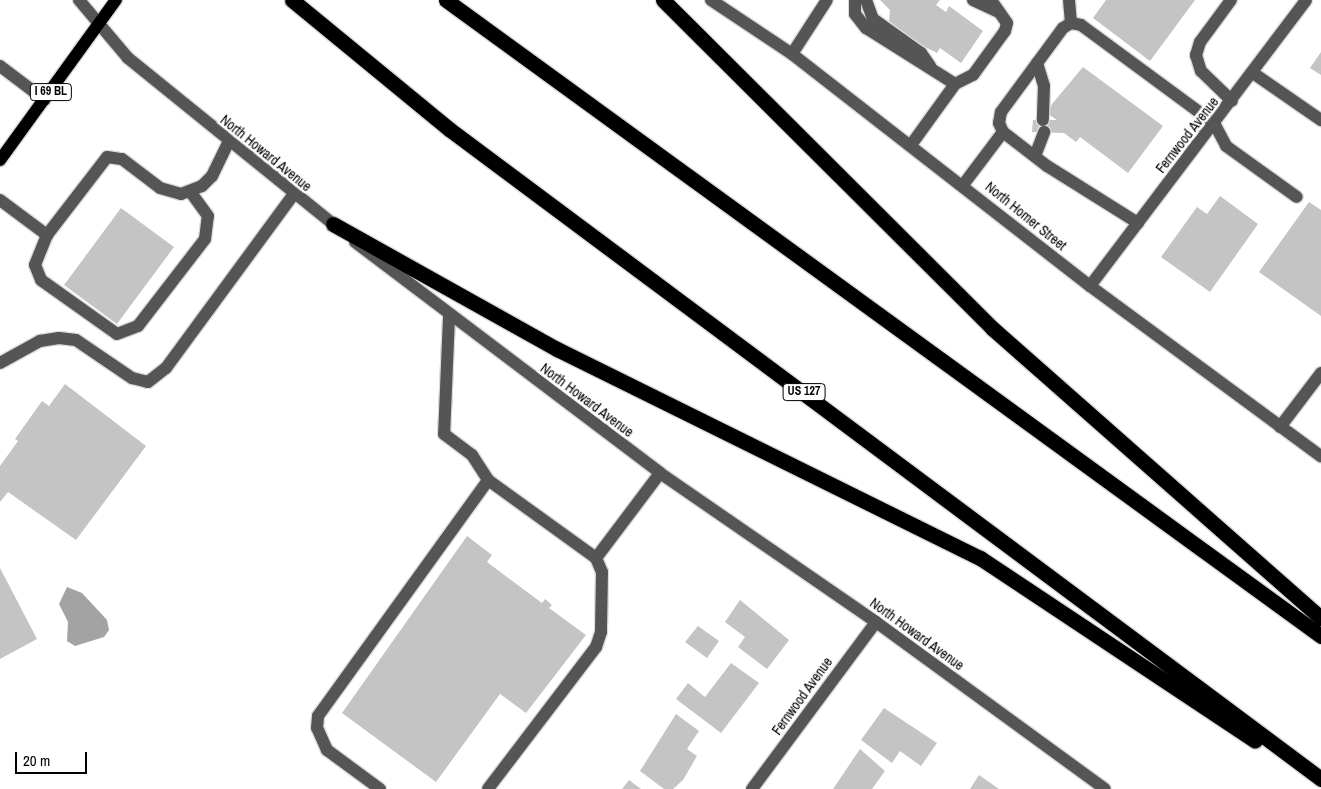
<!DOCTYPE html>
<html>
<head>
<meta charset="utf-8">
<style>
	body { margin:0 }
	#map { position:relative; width:1321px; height:789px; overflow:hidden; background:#fff; font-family:"Archivo Narrow",sans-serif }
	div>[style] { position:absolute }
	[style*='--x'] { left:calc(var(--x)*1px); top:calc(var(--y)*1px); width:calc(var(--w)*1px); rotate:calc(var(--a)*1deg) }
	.water>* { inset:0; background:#a3a3a3 }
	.building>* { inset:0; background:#c4c4c4 }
	.roads { filter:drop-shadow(1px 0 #dbdbdb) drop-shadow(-1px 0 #dbdbdb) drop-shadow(0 1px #dbdbdb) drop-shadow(0 -1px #dbdbdb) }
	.minor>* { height:12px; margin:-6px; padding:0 6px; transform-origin:6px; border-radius:6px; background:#555 }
	.major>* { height:12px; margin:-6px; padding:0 6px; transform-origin:6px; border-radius:6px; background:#000 }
	.highway>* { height:15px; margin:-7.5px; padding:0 7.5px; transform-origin:7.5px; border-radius:7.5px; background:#000 }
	span { translate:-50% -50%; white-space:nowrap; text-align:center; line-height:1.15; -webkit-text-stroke:5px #fff; paint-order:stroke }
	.shield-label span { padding:1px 4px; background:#fff; border:1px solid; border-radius:4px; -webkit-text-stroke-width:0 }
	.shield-label { font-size:12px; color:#000; font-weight:700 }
	.street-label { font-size:14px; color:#000 }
	.scale { position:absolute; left:15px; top:752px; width:72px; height:22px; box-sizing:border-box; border:2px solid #000; border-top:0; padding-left:6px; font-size:15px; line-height:18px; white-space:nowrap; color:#000; -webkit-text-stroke:4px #fff; paint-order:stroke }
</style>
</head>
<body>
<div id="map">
	<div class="water">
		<div style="clip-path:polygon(67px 587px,82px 593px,107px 620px,109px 630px,104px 637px,75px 646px,67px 641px,68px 622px,59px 604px)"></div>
	</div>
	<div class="building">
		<div style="clip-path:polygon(880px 0,940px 0,936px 5px,946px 12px,949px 6px,983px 31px,961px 63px,940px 48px,937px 53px,919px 44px,889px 21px,890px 10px)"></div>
		<div style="clip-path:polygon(1106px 0,1195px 0,1150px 61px,1093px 18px)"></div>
		<div style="clip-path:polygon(1321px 52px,1321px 75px,1310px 68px)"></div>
		<div style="clip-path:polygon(1083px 67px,1163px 126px,1128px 173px,1080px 137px,1076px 142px,1064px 133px,1032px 132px,1033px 120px,1057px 120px,1048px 114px,1052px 104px)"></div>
		<div style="clip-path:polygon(1220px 196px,1258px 224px,1210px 292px,1161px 257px,1197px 207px,1207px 214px)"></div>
		<div style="clip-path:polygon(1309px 202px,1321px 210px,1321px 316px,1259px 272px)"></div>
		<div style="clip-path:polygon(121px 208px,174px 247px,117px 324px,64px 285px)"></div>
		<div style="clip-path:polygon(65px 384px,146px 446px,76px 540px,8px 492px,0 502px,0 466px,18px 441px,15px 439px,42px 401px,49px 406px)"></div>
		<div style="clip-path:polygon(467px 536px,492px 555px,487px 562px,542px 603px,545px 599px,552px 605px,549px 608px,586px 635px,526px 713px,500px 694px,436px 782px,342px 713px)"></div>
		<div style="clip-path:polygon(0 568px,37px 639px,0 659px)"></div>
		<div style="clip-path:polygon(740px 600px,789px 640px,767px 669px,738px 647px,745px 637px,725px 622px)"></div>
		<div style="clip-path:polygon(698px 626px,719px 641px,707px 658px,685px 642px)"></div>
		<div style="clip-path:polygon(731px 663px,759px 683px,721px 733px,676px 699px,688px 683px,705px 697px)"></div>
		<div style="clip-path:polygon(884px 708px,937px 743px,921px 766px,900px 751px,892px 763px,861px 740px)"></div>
		<div style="clip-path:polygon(676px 714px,699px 731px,687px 749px,697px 756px,683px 780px,673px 789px,664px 789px,640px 771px)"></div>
		<div style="clip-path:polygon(860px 749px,885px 771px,872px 789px,833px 789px)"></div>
		<div style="clip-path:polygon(979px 775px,999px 789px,970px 789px)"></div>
		<div style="clip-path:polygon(629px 780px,641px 789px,622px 789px)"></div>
	</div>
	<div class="roads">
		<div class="minor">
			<div style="--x:79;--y:0;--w:76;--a:49.8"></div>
			<div style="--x:128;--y:58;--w:272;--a:39"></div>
			<div style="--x:711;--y:0;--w:97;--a:33.7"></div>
			<div style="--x:792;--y:54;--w:378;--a:37.9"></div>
			<div style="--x:1090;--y:286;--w:287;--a:36.4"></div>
			<div style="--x:855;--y:0;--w:14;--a:90"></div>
			<div style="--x:855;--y:14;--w:18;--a:52"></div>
			<div style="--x:866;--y:28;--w:105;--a:32.2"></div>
			<div style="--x:955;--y:84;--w:20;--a:-27"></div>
			<div style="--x:973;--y:75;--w:54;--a:-54"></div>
			<div style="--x:1005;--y:31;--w:8;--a:-76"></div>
			<div style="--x:1007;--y:23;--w:28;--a:-125"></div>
			<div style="--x:866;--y:0;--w:20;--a:70"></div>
			<div style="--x:873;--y:19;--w:59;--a:35.3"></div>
			<div style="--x:921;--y:53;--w:16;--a:55"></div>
			<div style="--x:973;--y:0;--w:29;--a:25"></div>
			<div style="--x:1069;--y:0;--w:23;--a:85"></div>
			<div style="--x:1231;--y:0;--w:52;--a:126.4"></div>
			<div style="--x:1200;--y:42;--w:14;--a:107"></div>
			<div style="--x:1196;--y:55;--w:17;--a:73"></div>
			<div style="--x:1201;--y:71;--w:43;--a:44.1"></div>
			<div style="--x:792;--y:54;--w:64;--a:-57.1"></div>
			<div style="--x:1037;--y:63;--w:24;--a:73"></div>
			<div style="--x:1044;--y:86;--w:34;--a:92"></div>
			<div style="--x:0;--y:66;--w:56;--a:37.1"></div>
			<div style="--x:1253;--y:73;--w:83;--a:34.7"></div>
			<div style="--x:911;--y:145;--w:75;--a:-54.2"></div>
			<div style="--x:1035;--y:156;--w:26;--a:-69"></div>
			<div style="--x:963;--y:185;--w:66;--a:-53"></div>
			<div style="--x:0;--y:200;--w:59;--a:36.7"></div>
			<div style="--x:47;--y:235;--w:32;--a:112"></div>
			<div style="--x:35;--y:265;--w:16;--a:68"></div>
			<div style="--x:41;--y:280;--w:93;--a:35.4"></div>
			<div style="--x:117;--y:334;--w:22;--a:-21"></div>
			<div style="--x:138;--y:326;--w:110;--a:-52.4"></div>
			<div style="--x:205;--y:239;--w:23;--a:-83"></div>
			<div style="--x:208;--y:216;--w:29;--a:-126"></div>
			<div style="--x:1138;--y:223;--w:107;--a:-147.9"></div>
			<div style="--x:1047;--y:166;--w:56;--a:-142.3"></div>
			<div style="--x:1003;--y:132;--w:10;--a:-114"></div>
			<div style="--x:999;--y:123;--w:11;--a:-80"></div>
			<div style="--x:1001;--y:112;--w:104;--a:-53.6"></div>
			<div style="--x:1063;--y:28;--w:9;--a:-32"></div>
			<div style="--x:1071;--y:23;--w:10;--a:11"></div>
			<div style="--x:1081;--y:25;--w:165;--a:36.4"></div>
			<div style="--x:1214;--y:123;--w:26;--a:62"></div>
			<div style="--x:1226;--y:146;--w:87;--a:35.7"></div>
			<div style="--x:47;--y:235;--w:98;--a:-52.4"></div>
			<div style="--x:107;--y:157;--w:15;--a:8"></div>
			<div style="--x:122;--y:159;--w:48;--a:37.3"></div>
			<div style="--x:160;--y:188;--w:22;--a:16"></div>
			<div style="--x:181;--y:194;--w:22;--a:-21"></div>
			<div style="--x:202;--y:186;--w:14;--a:-45"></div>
			<div style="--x:212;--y:176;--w:37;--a:-64"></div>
			<div style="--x:355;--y:242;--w:383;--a:37.1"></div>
			<div style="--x:660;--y:473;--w:262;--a:34.6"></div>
			<div style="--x:876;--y:622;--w:283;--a:36.1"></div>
			<div style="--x:1090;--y:286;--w:358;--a:-52.9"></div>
			<div style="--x:449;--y:317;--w:117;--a:92.4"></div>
			<div style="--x:444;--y:434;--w:35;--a:37"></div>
			<div style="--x:472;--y:455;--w:30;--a:57"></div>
			<div style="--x:488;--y:480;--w:133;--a:35.8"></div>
			<div style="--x:596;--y:558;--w:15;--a:67"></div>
			<div style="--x:602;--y:572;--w:60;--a:91"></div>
			<div style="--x:601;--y:632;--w:16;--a:108"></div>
			<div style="--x:596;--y:647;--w:178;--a:127.3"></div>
			<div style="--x:0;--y:363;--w:46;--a:-28.8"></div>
			<div style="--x:40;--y:341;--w:19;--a:-9"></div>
			<div style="--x:59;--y:338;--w:17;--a:7"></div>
			<div style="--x:76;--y:340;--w:68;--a:34.2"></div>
			<div style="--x:132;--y:378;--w:16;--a:14"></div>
			<div style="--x:148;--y:382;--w:23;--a:-38"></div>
			<div style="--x:166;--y:368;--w:215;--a:-53.7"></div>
			<div style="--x:1280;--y:427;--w:68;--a:-52.8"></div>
			<div style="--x:596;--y:558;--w:106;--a:-53"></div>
			<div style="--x:380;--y:789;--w:66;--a:-143.7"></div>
			<div style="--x:327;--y:750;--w:24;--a:-114"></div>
			<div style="--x:317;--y:728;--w:12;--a:-85"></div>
			<div style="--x:318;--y:716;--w:291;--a:-54.2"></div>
			<div style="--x:752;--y:789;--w:208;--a:-53.4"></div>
		</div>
		<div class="major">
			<div style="--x:0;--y:160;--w:198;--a:-54.1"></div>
		</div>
		<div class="highway">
			<div style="--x:292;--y:0;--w:203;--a:39.4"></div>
			<div style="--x:449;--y:129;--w:1088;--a:36.7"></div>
			<div style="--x:446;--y:0;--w:1082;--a:36.01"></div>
			<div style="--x:663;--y:0;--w:465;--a:44.9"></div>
			<div style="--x:992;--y:328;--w:439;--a:41.4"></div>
			<div style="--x:333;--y:224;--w:257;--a:29.2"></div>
			<div style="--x:557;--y:349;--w:472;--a:26.3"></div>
			<div style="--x:980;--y:558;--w:330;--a:33.6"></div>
		</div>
	</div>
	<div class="shield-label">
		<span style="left:51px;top:92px">I 69 BL</span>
		<span style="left:804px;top:392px">US 127</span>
	</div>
	<div class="street-label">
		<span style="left:1187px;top:135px;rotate:-52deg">Fernwood Avenue</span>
		<span style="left:266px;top:153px;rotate:39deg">North Howard Avenue</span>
		<span style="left:1026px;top:216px;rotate:39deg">North Homer Street</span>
		<span style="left:587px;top:400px;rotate:37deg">North Howard Avenue</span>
		<span style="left:917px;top:634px;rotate:36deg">North Howard Avenue</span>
		<span style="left:802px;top:696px;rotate:-54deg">Fernwood Avenue</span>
	</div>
	<div class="scale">20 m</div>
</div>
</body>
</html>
